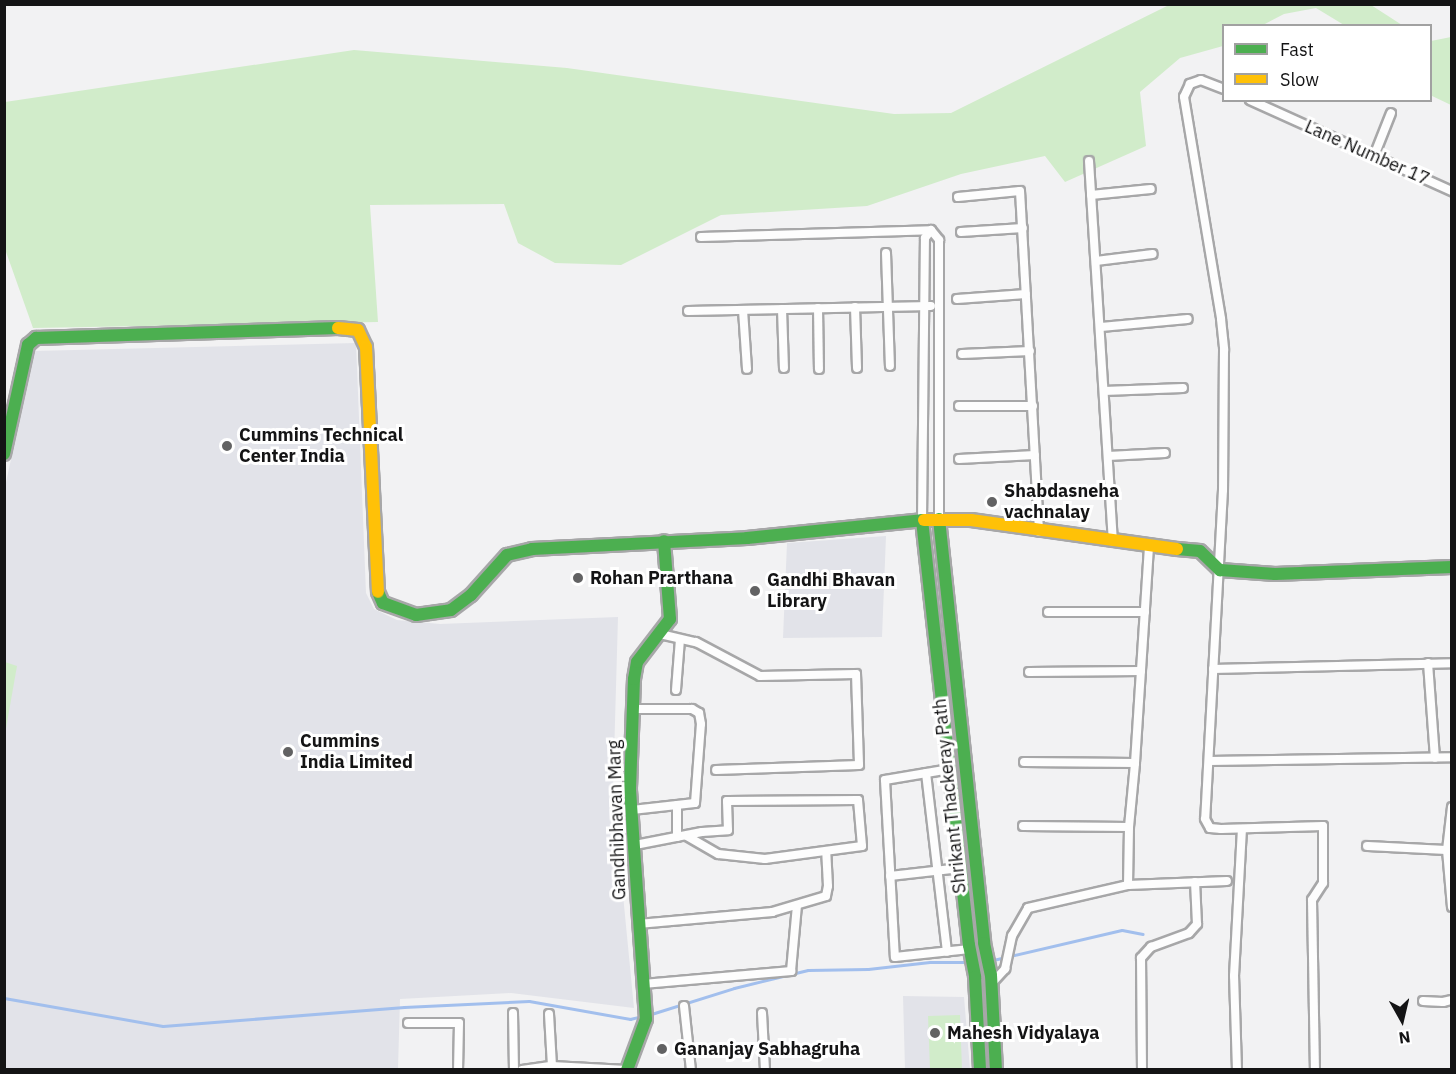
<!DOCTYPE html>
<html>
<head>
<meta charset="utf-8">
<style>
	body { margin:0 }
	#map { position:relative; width:1456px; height:1074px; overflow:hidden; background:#f2f2f3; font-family:"IBM Plex Sans",sans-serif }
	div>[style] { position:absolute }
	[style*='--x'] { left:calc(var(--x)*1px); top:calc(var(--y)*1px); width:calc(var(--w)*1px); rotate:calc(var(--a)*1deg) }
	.built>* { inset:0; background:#e2e3e9 }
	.green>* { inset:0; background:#d1ecca }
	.stream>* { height:3px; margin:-1.5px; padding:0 1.5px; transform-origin:1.5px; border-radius:1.5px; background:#a2bfed }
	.roads { filter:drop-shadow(2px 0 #a7a7a8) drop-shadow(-2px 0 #a7a7a8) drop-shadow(0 2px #a7a7a8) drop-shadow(0 -2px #a7a7a8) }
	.street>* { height:8px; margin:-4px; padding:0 4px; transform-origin:4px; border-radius:4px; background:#fdfdfd }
	.fast>* { height:12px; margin:-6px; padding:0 6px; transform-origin:6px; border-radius:6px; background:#4caf50 }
	.slow>* { height:12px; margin:-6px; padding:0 6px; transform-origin:6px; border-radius:6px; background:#ffc107 }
	.dots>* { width:16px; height:16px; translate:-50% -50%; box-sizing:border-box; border:3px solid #fff; border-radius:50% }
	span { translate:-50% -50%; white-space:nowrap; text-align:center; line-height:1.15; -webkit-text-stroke:6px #fff; paint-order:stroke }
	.street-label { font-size:18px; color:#141415 }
	.poi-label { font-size:18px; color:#141415; font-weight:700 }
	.left { translate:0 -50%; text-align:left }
	.frame { position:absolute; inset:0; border:6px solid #141415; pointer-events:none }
	.legend { position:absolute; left:1222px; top:24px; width:210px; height:78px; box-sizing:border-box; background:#fff; border:2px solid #a1a1a1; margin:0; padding:8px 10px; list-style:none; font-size:18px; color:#141415 }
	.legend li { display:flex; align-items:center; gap:12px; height:30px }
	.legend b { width:30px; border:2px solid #a1a1a1 }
	.north { position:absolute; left:1372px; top:990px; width:60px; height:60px; -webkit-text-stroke:4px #fff; paint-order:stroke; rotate:172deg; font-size:16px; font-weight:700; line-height:24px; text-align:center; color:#141415 }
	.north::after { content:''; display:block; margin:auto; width:21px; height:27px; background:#141415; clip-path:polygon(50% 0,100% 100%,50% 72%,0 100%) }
</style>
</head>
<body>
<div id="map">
	<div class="built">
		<div style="clip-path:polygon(356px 343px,366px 593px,374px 609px,397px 620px,440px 624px,618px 617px,613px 792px,634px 1008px,511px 993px,400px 999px,398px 1069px,5px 1070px,4px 492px,34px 351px)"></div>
		<div style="clip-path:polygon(886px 536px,882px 637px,783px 638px,787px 543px)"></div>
		<div style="clip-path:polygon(903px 996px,964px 997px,970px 1069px,905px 1069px)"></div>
	</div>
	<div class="green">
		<div style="clip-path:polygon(1169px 5px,1371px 5px,1402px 25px,1344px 25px,1316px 8px,1284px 14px,1263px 25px,1224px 26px,1223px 46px,1180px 58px,1140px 92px,1146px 146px,1065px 182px,1045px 156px,961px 174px,867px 206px,721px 215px,621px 265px,555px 263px,518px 243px,504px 204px,370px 205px,378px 322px,33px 328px,5px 249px,5px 102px,354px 50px,567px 68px,894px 114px,951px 113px)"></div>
		<div style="clip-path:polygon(1451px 37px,1452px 37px,1451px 105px,1430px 95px,1431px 41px)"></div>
		<div style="clip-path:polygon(5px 662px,17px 666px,5px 734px,4px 662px)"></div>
		<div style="clip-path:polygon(960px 1015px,962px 1069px,930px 1069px,928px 1016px)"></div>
	</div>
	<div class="stream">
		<div style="--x:993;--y:960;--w:132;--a:-13.1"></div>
		<div style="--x:1122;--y:930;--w:21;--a:11"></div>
		<div style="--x:4;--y:998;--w:161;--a:10"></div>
		<div style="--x:163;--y:1026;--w:242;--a:-4.5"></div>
		<div style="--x:404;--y:1007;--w:125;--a:-2.7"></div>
		<div style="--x:529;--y:1001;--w:103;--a:10.1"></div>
		<div style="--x:630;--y:1019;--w:12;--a:-14"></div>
		<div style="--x:648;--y:1015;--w:90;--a:-17.4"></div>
		<div style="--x:734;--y:988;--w:76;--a:-13.7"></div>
		<div style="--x:808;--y:970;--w:60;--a:-1"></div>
		<div style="--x:868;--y:969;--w:62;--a:-6.4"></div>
		<div style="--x:930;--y:962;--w:38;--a:0"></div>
	</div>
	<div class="roads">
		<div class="street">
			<div style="--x:1224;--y:89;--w:25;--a:-159"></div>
			<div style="--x:1201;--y:80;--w:12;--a:160"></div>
			<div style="--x:1190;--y:84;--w:14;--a:115"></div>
			<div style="--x:1184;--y:97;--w:225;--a:80.5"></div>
			<div style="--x:1221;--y:319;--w:31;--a:84"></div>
			<div style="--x:1224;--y:350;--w:140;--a:90.4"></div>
			<div style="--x:1223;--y:490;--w:329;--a:93.1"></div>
			<div style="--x:1205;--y:819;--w:10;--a:61"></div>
			<div style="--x:1210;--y:828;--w:11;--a:5"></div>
			<div style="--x:1221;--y:829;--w:102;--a:-1.7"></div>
			<div style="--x:1323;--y:826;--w:57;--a:90"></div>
			<div style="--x:1323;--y:883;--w:20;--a:123"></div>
			<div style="--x:1312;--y:900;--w:170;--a:89"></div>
			<div style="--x:1250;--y:100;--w:222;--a:24.3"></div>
			<div style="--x:1374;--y:156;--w:46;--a:-68.4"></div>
			<div style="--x:1089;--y:161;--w:381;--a:86.4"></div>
			<div style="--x:1091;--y:195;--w:60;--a:-5.7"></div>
			<div style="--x:958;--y:197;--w:62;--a:-5.5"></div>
			<div style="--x:1020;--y:191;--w:341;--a:86.8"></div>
			<div style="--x:931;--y:230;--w:13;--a:51"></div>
			<div style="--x:939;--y:240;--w:279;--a:90"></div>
			<div style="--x:961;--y:232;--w:62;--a:-3.7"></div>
			<div style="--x:701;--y:237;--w:230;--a:-1.7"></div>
			<div style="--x:886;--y:253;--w:113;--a:88"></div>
			<div style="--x:1096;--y:261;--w:57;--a:-7"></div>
			<div style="--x:957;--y:299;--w:69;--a:-4.1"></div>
			<div style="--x:855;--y:307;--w:61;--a:88.1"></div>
			<div style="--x:818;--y:308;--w:61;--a:89.1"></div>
			<div style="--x:782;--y:309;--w:59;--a:88.1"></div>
			<div style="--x:743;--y:310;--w:59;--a:86.1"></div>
			<div style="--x:688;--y:311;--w:243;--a:-1.2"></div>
			<div style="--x:1101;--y:327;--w:87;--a:-5.3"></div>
			<div style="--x:962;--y:354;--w:68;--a:-2.5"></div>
			<div style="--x:1104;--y:391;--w:79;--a:-2.2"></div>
			<div style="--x:959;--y:406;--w:74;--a:0"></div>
			<div style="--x:1108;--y:456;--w:57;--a:-3"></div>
			<div style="--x:959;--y:459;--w:76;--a:-3"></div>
			<div style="--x:922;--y:520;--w:282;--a:-89.4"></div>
			<div style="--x:925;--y:238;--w:10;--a:-53"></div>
			<div style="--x:1048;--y:612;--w:97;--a:0"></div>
			<div style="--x:660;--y:634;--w:37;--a:13"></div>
			<div style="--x:696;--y:642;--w:72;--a:28"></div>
			<div style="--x:760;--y:676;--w:96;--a:-1.2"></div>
			<div style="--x:856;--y:674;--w:91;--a:88.1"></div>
			<div style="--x:859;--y:765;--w:143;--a:178"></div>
			<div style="--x:1428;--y:663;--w:95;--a:85.8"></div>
			<div style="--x:1213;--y:669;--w:239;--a:-1.4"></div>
			<div style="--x:1029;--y:672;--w:112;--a:-0.5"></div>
			<div style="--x:676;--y:690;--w:51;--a:-85.5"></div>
			<div style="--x:1209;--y:761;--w:243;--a:-0.9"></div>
			<div style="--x:1024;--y:762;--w:111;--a:0.5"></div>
			<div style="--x:950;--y:769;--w:66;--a:170.4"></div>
			<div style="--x:885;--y:780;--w:177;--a:86.8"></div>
			<div style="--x:895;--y:957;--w:75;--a:-6.1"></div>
			<div style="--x:926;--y:773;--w:180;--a:83.3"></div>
			<div style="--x:677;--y:805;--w:32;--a:90"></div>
			<div style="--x:1452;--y:807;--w:43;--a:96.6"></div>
			<div style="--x:1447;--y:850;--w:57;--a:85"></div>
			<div style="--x:632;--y:810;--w:63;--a:-6.3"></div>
			<div style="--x:695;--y:803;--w:79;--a:-85.7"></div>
			<div style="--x:701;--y:724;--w:11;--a:-100"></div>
			<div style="--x:699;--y:713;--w:8;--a:-150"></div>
			<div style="--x:692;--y:709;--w:60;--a:180"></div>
			<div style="--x:1023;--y:826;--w:106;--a:0.5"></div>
			<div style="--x:635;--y:845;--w:68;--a:-11"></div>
			<div style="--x:702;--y:832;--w:26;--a:-4"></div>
			<div style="--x:728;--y:830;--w:29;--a:-92"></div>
			<div style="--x:727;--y:801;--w:131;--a:-0.4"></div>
			<div style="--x:858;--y:800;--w:46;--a:85"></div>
			<div style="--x:862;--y:846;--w:98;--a:172.4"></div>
			<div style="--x:765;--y:859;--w:47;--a:-173.9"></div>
			<div style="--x:718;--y:854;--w:36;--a:-150"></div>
			<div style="--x:1367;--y:846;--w:80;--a:2.9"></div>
			<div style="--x:890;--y:876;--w:71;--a:-6.4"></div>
			<div style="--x:1128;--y:885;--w:58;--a:-89"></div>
			<div style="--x:1129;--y:827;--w:64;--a:-84.6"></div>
			<div style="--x:1135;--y:763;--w:216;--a:-86.3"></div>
			<div style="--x:638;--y:924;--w:135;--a:-5.1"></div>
			<div style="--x:772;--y:912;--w:56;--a:-16.5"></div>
			<div style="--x:826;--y:896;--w:10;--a:-79"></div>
			<div style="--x:828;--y:886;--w:34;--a:-93"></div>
			<div style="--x:643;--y:984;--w:149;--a:-5"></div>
			<div style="--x:791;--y:971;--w:66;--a:-84.8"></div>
			<div style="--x:991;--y:984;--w:21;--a:-47"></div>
			<div style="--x:1005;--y:969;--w:34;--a:-78"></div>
			<div style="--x:1012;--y:936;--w:32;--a:-60"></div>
			<div style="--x:1028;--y:908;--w:103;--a:-13"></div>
			<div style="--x:1128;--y:885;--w:99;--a:-2.3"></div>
			<div style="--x:1423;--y:1001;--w:20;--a:3"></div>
			<div style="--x:1443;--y:1002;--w:9;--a:-13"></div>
			<div style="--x:684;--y:1006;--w:64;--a:83.8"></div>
			<div style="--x:513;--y:1013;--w:57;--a:89"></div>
			<div style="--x:762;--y:1013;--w:57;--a:87"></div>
			<div style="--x:549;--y:1014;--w:52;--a:86.7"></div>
			<div style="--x:408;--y:1023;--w:51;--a:0"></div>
			<div style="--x:459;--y:1023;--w:47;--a:91.2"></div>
			<div style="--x:522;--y:1070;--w:30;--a:-8"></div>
			<div style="--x:552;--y:1066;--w:75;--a:3.1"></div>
			<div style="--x:1142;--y:1070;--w:112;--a:-90.5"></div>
			<div style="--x:1141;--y:958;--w:15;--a:-48"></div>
			<div style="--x:1151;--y:947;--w:40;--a:-20.2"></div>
			<div style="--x:1189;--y:933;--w:12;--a:-48"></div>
			<div style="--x:1197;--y:924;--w:42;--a:-92.7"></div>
			<div style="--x:1237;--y:1070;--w:94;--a:-91.8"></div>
			<div style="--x:1234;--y:976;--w:147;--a:-86.9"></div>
		</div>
		<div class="fast">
			<div style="--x:4;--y:454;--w:112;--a:-77.6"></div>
			<div style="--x:28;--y:345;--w:11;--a:-41"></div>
			<div style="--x:36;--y:338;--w:302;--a:-1.9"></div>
			<div style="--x:939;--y:519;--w:426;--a:83.9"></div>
			<div style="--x:984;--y:943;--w:33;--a:78"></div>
			<div style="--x:991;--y:975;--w:95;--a:87"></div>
			<div style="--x:922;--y:520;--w:428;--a:83.7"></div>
			<div style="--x:969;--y:945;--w:33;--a:79"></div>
			<div style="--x:975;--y:977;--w:93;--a:86.9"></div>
			<div style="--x:1177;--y:549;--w:23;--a:5"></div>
			<div style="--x:1200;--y:551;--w:28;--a:44"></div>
			<div style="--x:1220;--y:570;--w:55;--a:4.2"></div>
			<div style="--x:1275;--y:574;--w:177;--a:-2.3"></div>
			<div style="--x:378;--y:592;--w:12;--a:66"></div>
			<div style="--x:383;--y:603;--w:35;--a:20"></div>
			<div style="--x:416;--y:615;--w:35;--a:-8"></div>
			<div style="--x:451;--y:610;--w:25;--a:-37"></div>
			<div style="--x:471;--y:595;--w:54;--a:-48"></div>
			<div style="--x:507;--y:555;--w:26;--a:-13"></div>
			<div style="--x:532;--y:549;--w:215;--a:-2.9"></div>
			<div style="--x:747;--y:538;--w:178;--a:-5.8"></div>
			<div style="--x:627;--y:1070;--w:54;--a:-69.6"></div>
			<div style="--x:646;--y:1019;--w:232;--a:-94"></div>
			<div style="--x:630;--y:788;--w:109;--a:-87.9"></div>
			<div style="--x:634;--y:679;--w:17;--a:-80"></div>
			<div style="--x:637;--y:662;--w:54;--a:-52.5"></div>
			<div style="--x:670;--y:619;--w:78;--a:-94.4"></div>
		</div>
		<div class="slow">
			<div style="--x:338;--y:328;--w:20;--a:6"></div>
			<div style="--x:358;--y:330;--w:19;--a:65"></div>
			<div style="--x:366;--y:347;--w:245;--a:87.2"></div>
			<div style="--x:924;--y:520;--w:47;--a:0"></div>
			<div style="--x:971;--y:520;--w:208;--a:8"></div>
		</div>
	</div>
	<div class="dots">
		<div style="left:227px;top:446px;background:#626263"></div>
		<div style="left:992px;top:502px;background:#626263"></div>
		<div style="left:578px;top:578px;background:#626263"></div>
		<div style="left:755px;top:591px;background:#626263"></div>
		<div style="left:288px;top:752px;background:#626263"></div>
		<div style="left:935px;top:1033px;background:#626263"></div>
		<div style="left:662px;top:1049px;background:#626263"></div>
	</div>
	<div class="street-label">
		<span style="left:1367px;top:153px;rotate:24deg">Lane Number 17</span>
		<span style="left:950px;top:796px;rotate:-96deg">Shrikant Thackeray Path</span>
		<span style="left:617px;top:820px;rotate:-92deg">Gandhibhavan Marg</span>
	</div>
	<div class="poi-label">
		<span class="left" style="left:239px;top:446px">Cummins Technical<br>Center India</span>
		<span class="left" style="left:1004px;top:502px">Shabdasneha<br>vachnalay</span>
		<span class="left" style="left:590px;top:578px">Rohan Prarthana</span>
		<span class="left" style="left:767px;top:591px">Gandhi Bhavan<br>Library</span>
		<span class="left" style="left:300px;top:752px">Cummins<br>India Limited</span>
		<span class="left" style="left:947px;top:1033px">Mahesh Vidyalaya</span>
		<span class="left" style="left:674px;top:1049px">Gananjay Sabhagruha</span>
	</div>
	<div class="frame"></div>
	<ul class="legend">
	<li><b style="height:8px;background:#4caf50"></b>Fast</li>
	<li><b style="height:8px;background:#ffc107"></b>Slow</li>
	</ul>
	<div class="north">N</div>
</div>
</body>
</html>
